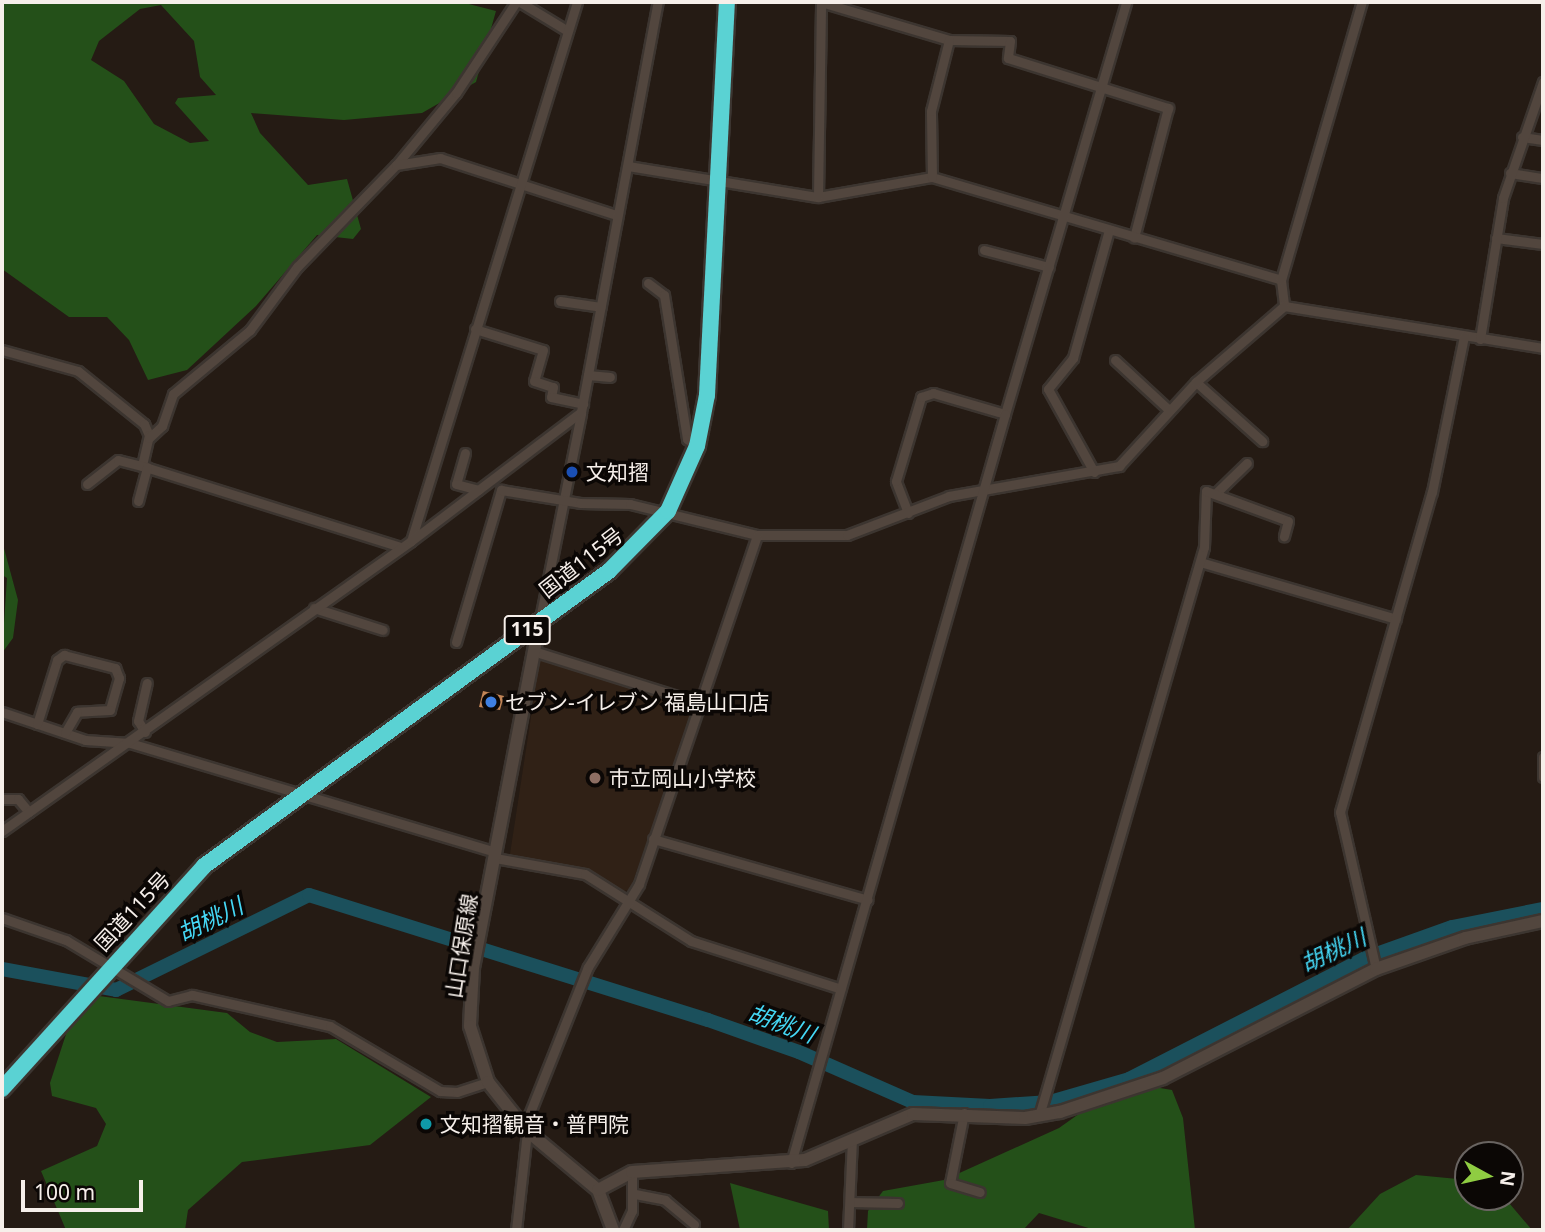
<!DOCTYPE html>
<html>
<head>
<meta charset="utf-8">
<style>
	body { margin:0 }
	#map { position:relative; width:1545px; height:1232px; overflow:hidden; background:#251b14; font-family:"Noto Sans","Noto Sans JP",sans-serif }
	div>[style] { position:absolute }
	[style*='--x'] { left:calc(var(--x)*1px); top:calc(var(--y)*1px); width:calc(var(--w)*1px); rotate:calc(var(--a)*1deg) }
	.built>* { inset:0; background:#302116 }
	.forest>* { inset:0; background:#245019 }
	.river>* { height:14px; margin:-7px; padding:0 7px; transform-origin:7px; border-radius:7px; background:#1b505c }
	.building>* { inset:0; background:#c28557 }
	.roads { filter:drop-shadow(2px 0 #3c3530) drop-shadow(-2px 0 #3c3530) drop-shadow(0 2px #3c3530) drop-shadow(0 -2px #3c3530) }
	.street>* { height:9px; margin:-4.5px; padding:0 4.5px; transform-origin:4.5px; border-radius:4.5px; background:#52463e }
	.secondary>* { height:12px; margin:-6px; padding:0 6px; transform-origin:6px; border-radius:6px; background:#52463e }
	.highway>* { height:16px; margin:-8px; padding:0 8px; transform-origin:8px; border-radius:8px; background:#5ad2d3 }
	.dots>* { width:19px; height:19px; translate:-50% -50%; box-sizing:border-box; border:4px solid #0b0705; border-radius:50% }
	span { translate:-50% -50%; white-space:nowrap; text-align:center; line-height:1.15; -webkit-text-stroke:7px #0b0705; paint-order:stroke }
	.shield-label span { padding:2px 5px; background:#0b0705; border:2px solid; border-radius:5px; -webkit-text-stroke-width:0 }
	.shield-label { font-size:19px; color:#f6efea; font-weight:700 }
	.poi-label { font-size:21px; color:#f6efea }
	.left { translate:0 -50%; text-align:left }
	.street-label { font-size:21px; color:#f6efea }
	.water-label { font-size:23px; color:#45d8f6; font-style:italic }
	.frame { position:absolute; inset:0; border:4px solid #f6efea; pointer-events:none }
	.north { position:absolute; left:1454px; top:1141px; width:70px; height:70px; box-sizing:border-box; background:#0b0705; border:2px solid #696461; border-radius:50%; rotate:98deg; font-size:19px; font-weight:700; line-height:28px; text-align:center; color:#f6efea }
	.north::after { content:''; display:block; margin:auto; width:24px; height:32px; background:#8fcd42; clip-path:polygon(50% 0,100% 100%,50% 72%,0 100%) }
	.scale { position:absolute; left:21px; top:1180px; width:122px; height:32px; box-sizing:border-box; border:4px solid #f6efea; border-top:0; padding-left:9px; font-size:21px; line-height:24px; white-space:nowrap; color:#f6efea; -webkit-text-stroke:5px #0b0705; paint-order:stroke }
</style>
</head>
<body>
<div id="map">
	<div class="built">
		<div style="clip-path:polygon(540px 658px,694px 709px,630px 890px,622px 891px,593px 872px,510px 854px)"></div>
	</div>
	<div class="forest">
		<div style="clip-path:polygon(evenodd,2px 2px,461px 2px,496px 11px,476px 82px,422px 113px,344px 120px,251px 113px,260px 133px,308px 185px,347px 179px,361px 229px,353px 239px,317px 235px,256px 306px,187px 370px,148px 380px,129px 340px,107px 317px,69px 317px,2px 269px,2px 2px,161px 5px,194px 41px,200px 77px,216px 95px,178px 98px,175px 103px,209px 141px,190px 143px,154px 124px,124px 81px,91px 60px,99px 41px,140px 9px,161px 5px)"></div>
		<div style="clip-path:polygon(2px 541px,18px 600px,13px 638px,2px 653px,7px 578px,2px 575px)"></div>
		<div style="clip-path:polygon(99px 996px,227px 1013px,250px 1032px,277px 1042px,336px 1039px,431px 1097px,370px 1145px,242px 1162px,188px 1210px,185px 1230px,66px 1230px,41px 1171px,97px 1146px,106px 1124px,96px 1108px,52px 1096px,50px 1083px,73px 1013px)"></div>
		<div style="clip-path:polygon(1124px 1082px,1172px 1090px,1183px 1118px,1195px 1230px,1095px 1230px,1039px 1213px,1023px 1230px,867px 1229px,868px 1211px,883px 1191px,944px 1180px,1059px 1128px)"></div>
		<div style="clip-path:polygon(1416px 1175px,1468px 1180px,1468px 1197px,1504px 1197px,1532px 1230px,1347px 1230px,1380px 1194px)"></div>
		<div style="clip-path:polygon(730px 1183px,828px 1211px,829px 1230px,740px 1230px)"></div>
	</div>
	<div class="river">
		<div style="--x:2;--y:969;--w:116;--a:10.4"></div>
		<div style="--x:116;--y:990;--w:215;--a:-26.2"></div>
		<div style="--x:309;--y:895;--w:418;--a:17.4"></div>
		<div style="--x:708;--y:1020;--w:96;--a:19.4"></div>
		<div style="--x:799;--y:1052;--w:124;--a:23.7"></div>
		<div style="--x:913;--y:1102;--w:77;--a:3"></div>
		<div style="--x:990;--y:1106;--w:60;--a:-3.8"></div>
		<div style="--x:1050;--y:1102;--w:82;--a:-16.2"></div>
		<div style="--x:1129;--y:1079;--w:265;--a:-27.1"></div>
		<div style="--x:1365;--y:958;--w:92;--a:-19.6"></div>
		<div style="--x:1452;--y:927;--w:93;--a:-11.2"></div>
	</div>
	<div class="building">
		<div style="clip-path:polygon(483px 691px,504px 696px,500px 710px,479px 707px)"></div>
	</div>
	<div class="roads">
		<div class="street">
			<div style="--x:520;--y:2;--w:54;--a:31.3"></div>
			<div style="--x:824;--y:3;--w:130;--a:16.5"></div>
			<div style="--x:949;--y:40;--w:61;--a:0.9"></div>
			<div style="--x:1010;--y:41;--w:17;--a:97"></div>
			<div style="--x:1008;--y:58;--w:168;--a:17.4"></div>
			<div style="--x:1168;--y:108;--w:134;--a:104.7"></div>
			<div style="--x:1522;--y:137;--w:21;--a:8"></div>
			<div style="--x:397;--y:164;--w:92;--a:-50.3"></div>
			<div style="--x:456;--y:93;--w:109;--a:-56.6"></div>
			<div style="--x:628;--y:166;--w:193;--a:9.3"></div>
			<div style="--x:818;--y:197;--w:116;--a:-10"></div>
			<div style="--x:932;--y:177;--w:364;--a:16.4"></div>
			<div style="--x:1281;--y:280;--w:26;--a:83"></div>
			<div style="--x:1284;--y:306;--w:262;--a:9.2"></div>
			<div style="--x:1510;--y:173;--w:33;--a:9"></div>
			<div style="--x:932;--y:177;--w:66;--a:-90.9"></div>
			<div style="--x:931;--y:111;--w:73;--a:-75.8"></div>
			<div style="--x:818;--y:197;--w:195;--a:-89.1"></div>
			<div style="--x:1496;--y:238;--w:47;--a:7.3"></div>
			<div style="--x:984;--y:250;--w:67;--a:14.7"></div>
			<div style="--x:1281;--y:280;--w:290;--a:-73.8"></div>
			<div style="--x:648;--y:283;--w:20;--a:37"></div>
			<div style="--x:664;--y:295;--w:146;--a:80.9"></div>
			<div style="--x:687;--y:439;--w:12;--a:35"></div>
			<div style="--x:560;--y:301;--w:41;--a:8.3"></div>
			<div style="--x:475;--y:329;--w:71;--a:17.2"></div>
			<div style="--x:543;--y:350;--w:32;--a:106"></div>
			<div style="--x:534;--y:381;--w:20;--a:18"></div>
			<div style="--x:553;--y:387;--w:10;--a:101"></div>
			<div style="--x:551;--y:397;--w:33;--a:12"></div>
			<div style="--x:1480;--y:339;--w:143;--a:-80.7"></div>
			<div style="--x:1503;--y:198;--w:123;--a:-71"></div>
			<div style="--x:2;--y:350;--w:79;--a:15.4"></div>
			<div style="--x:78;--y:371;--w:85;--a:38.8"></div>
			<div style="--x:144;--y:424;--w:12;--a:66"></div>
			<div style="--x:149;--y:435;--w:32;--a:103"></div>
			<div style="--x:142;--y:466;--w:271;--a:17.4"></div>
			<div style="--x:1115;--y:360;--w:74;--a:42.8"></div>
			<div style="--x:588;--y:375;--w:22;--a:5"></div>
			<div style="--x:1196;--y:382;--w:89;--a:41.8"></div>
			<div style="--x:149;--y:438;--w:18;--a:-43"></div>
			<div style="--x:162;--y:426;--w:34;--a:-71"></div>
			<div style="--x:173;--y:394;--w:100;--a:-39.7"></div>
			<div style="--x:250;--y:330;--w:79;--a:-53.3"></div>
			<div style="--x:297;--y:267;--w:142;--a:-45.9"></div>
			<div style="--x:396;--y:165;--w:45;--a:-9"></div>
			<div style="--x:440;--y:158;--w:186;--a:17.9"></div>
			<div style="--x:465;--y:453;--w:32;--a:106"></div>
			<div style="--x:456;--y:484;--w:23;--a:15"></div>
			<div style="--x:1094;--y:472;--w:95;--a:-119"></div>
			<div style="--x:1048;--y:389;--w:40;--a:-51"></div>
			<div style="--x:1073;--y:358;--w:133;--a:-74.3"></div>
			<div style="--x:87;--y:484;--w:39;--a:-38"></div>
			<div style="--x:118;--y:460;--w:25;--a:14"></div>
			<div style="--x:1216;--y:493;--w:43;--a:-44.1"></div>
			<div style="--x:138;--y:501;--w:35;--a:-75"></div>
			<div style="--x:908;--y:513;--w:34;--a:-111"></div>
			<div style="--x:896;--y:481;--w:88;--a:-73.4"></div>
			<div style="--x:921;--y:397;--w:13;--a:-18"></div>
			<div style="--x:933;--y:393;--w:75;--a:16.3"></div>
			<div style="--x:1005;--y:414;--w:429;--a:-73.6"></div>
			<div style="--x:411;--y:541;--w:564;--a:-72.88"></div>
			<div style="--x:1200;--y:562;--w:204;--a:16.2"></div>
			<div style="--x:314;--y:608;--w:72;--a:17.7"></div>
			<div style="--x:540;--y:619;--w:210;--a:-78.7"></div>
			<div style="--x:456;--y:642;--w:159;--a:-73.5"></div>
			<div style="--x:501;--y:490;--w:80;--a:9.3"></div>
			<div style="--x:580;--y:503;--w:50;--a:1.1"></div>
			<div style="--x:630;--y:504;--w:131;--a:13.7"></div>
			<div style="--x:757;--y:535;--w:90;--a:0"></div>
			<div style="--x:847;--y:535;--w:109;--a:-20.9"></div>
			<div style="--x:949;--y:496;--w:173;--a:-10"></div>
			<div style="--x:1119;--y:466;--w:114;--a:-47.5"></div>
			<div style="--x:1196;--y:382;--w:116;--a:-40.8"></div>
			<div style="--x:533;--y:651;--w:174;--a:17.4"></div>
			<div style="--x:2;--y:712;--w:88;--a:18.6"></div>
			<div style="--x:85;--y:740;--w:45;--a:3.8"></div>
			<div style="--x:130;--y:743;--w:382;--a:16.6"></div>
			<div style="--x:37;--y:724;--w:67;--a:-72.6"></div>
			<div style="--x:57;--y:660;--w:9;--a:-36"></div>
			<div style="--x:64;--y:655;--w:53;--a:14.3"></div>
			<div style="--x:115;--y:668;--w:11;--a:68"></div>
			<div style="--x:119;--y:678;--w:33;--a:106"></div>
			<div style="--x:110;--y:710;--w:33;--a:177"></div>
			<div style="--x:77;--y:712;--w:24;--a:120"></div>
			<div style="--x:145;--y:732;--w:13;--a:-122"></div>
			<div style="--x:138;--y:721;--w:39;--a:-77"></div>
			<div style="--x:1543;--y:757;--w:20;--a:90"></div>
			<div style="--x:2;--y:799;--w:16;--a:0"></div>
			<div style="--x:18;--y:799;--w:17;--a:50"></div>
			<div style="--x:2;--y:831;--w:501;--a:-35.34"></div>
			<div style="--x:411;--y:541;--w:213;--a:-37.2"></div>
			<div style="--x:581;--y:412;--w:417;--a:-79.4"></div>
			<div style="--x:653;--y:839;--w:223;--a:15.8"></div>
			<div style="--x:495;--y:858;--w:91;--a:10.1"></div>
			<div style="--x:585;--y:874;--w:125;--a:32.3"></div>
			<div style="--x:691;--y:941;--w:157;--a:17.7"></div>
			<div style="--x:2;--y:918;--w:68;--a:19"></div>
			<div style="--x:66;--y:940;--w:119;--a:30.9"></div>
			<div style="--x:168;--y:1001;--w:25;--a:-14"></div>
			<div style="--x:192;--y:995;--w:141;--a:12.7"></div>
			<div style="--x:330;--y:1026;--w:128;--a:30.6"></div>
			<div style="--x:440;--y:1091;--w:17;--a:3"></div>
			<div style="--x:457;--y:1092;--w:33;--a:-18"></div>
			<div style="--x:1376;--y:969;--w:161;--a:-102.9"></div>
			<div style="--x:1340;--y:812;--w:333;--a:-74"></div>
			<div style="--x:1432;--y:492;--w:159;--a:-78.4"></div>
			<div style="--x:964;--y:1113;--w:71;--a:101.3"></div>
			<div style="--x:950;--y:1183;--w:31;--a:17"></div>
			<div style="--x:1039;--y:1116;--w:592;--a:-73.83"></div>
			<div style="--x:1204;--y:547;--w:56;--a:-88"></div>
			<div style="--x:1206;--y:491;--w:87;--a:20.1"></div>
			<div style="--x:1288;--y:521;--w:16;--a:105"></div>
			<div style="--x:791;--y:1163;--w:779;--a:-74.05"></div>
			<div style="--x:635;--y:1194;--w:31;--a:11"></div>
			<div style="--x:665;--y:1200;--w:38;--a:40"></div>
			<div style="--x:850;--y:1202;--w:48;--a:1.2"></div>
			<div style="--x:516;--y:1230;--w:116;--a:-83.6"></div>
			<div style="--x:529;--y:1115;--w:159;--a:-68.3"></div>
			<div style="--x:588;--y:967;--w:97;--a:-58.4"></div>
			<div style="--x:639;--y:884;--w:368;--a:-71.3"></div>
			<div style="--x:623;--y:1230;--w:21;--a:-65"></div>
			<div style="--x:632;--y:1211;--w:39;--a:-90"></div>
			<div style="--x:848;--y:1230;--w:91;--a:-87.5"></div>
		</div>
		<div class="secondary">
			<div style="--x:540;--y:620;--w:354;--a:100.9"></div>
			<div style="--x:473;--y:968;--w:58;--a:93"></div>
			<div style="--x:470;--y:1026;--w:59;--a:72.2"></div>
			<div style="--x:488;--y:1082;--w:61;--a:51.6"></div>
			<div style="--x:526;--y:1130;--w:94;--a:39.8"></div>
			<div style="--x:598;--y:1190;--w:43;--a:69.4"></div>
			<div style="--x:598;--y:1190;--w:38;--a:-28"></div>
			<div style="--x:632;--y:1172;--w:173;--a:-4"></div>
			<div style="--x:805;--y:1160;--w:117;--a:-23.1"></div>
			<div style="--x:913;--y:1114;--w:112;--a:2"></div>
			<div style="--x:1025;--y:1118;--w:36;--a:-10"></div>
			<div style="--x:1060;--y:1112;--w:108;--a:-18.3"></div>
			<div style="--x:1163;--y:1078;--w:239;--a:-27.1"></div>
			<div style="--x:1376;--y:969;--w:94;--a:-19.2"></div>
			<div style="--x:1465;--y:938;--w:80;--a:-12.3"></div>
		</div>
		<div class="highway">
			<div style="--x:2;--y:1089;--w:301;--a:-47.8"></div>
			<div style="--x:204;--y:866;--w:501;--a:-36.07"></div>
			<div style="--x:609;--y:571;--w:84;--a:-45.5"></div>
			<div style="--x:668;--y:511;--w:71;--a:-66"></div>
			<div style="--x:697;--y:446;--w:52;--a:-78.9"></div>
			<div style="--x:707;--y:395;--w:394;--a:-87.1"></div>
		</div>
	</div>
	<div class="dots">
		<div style="left:572px;top:472px;background:#1a4fb4"></div>
		<div style="left:491px;top:702px;background:#3f7fe0"></div>
		<div style="left:595px;top:778px;background:#8d6e63"></div>
		<div style="left:426px;top:1124px;background:#0f9aa8"></div>
	</div>
	<div class="shield-label">
		<span style="left:527px;top:630px">115</span>
	</div>
	<div class="poi-label">
		<span class="left" style="left:586px;top:472px">文知摺</span>
		<span class="left" style="left:505px;top:702px">セブン-イレブン 福島山口店</span>
		<span class="left" style="left:609px;top:778px">市立岡山小学校</span>
		<span class="left" style="left:440px;top:1124px">文知摺観音・普門院</span>
	</div>
	<div class="street-label">
		<span style="left:581px;top:562px;rotate:-38deg">国道115号</span>
		<span style="left:132px;top:911px;rotate:-47deg">国道115号</span>
		<span style="left:461px;top:946px;rotate:-81deg">山口保原線</span>
	</div>
	<div class="water-label">
		<span style="left:210px;top:919px;rotate:-26deg">胡桃川</span>
		<span style="left:1333px;top:950px;rotate:-25deg">胡桃川</span>
		<span style="left:782px;top:1023px;rotate:20deg">胡桃川</span>
	</div>
	<div class="frame"></div>
	<div class="north">N</div>
	<div class="scale">100 m</div>
</div>
</body>
</html>
